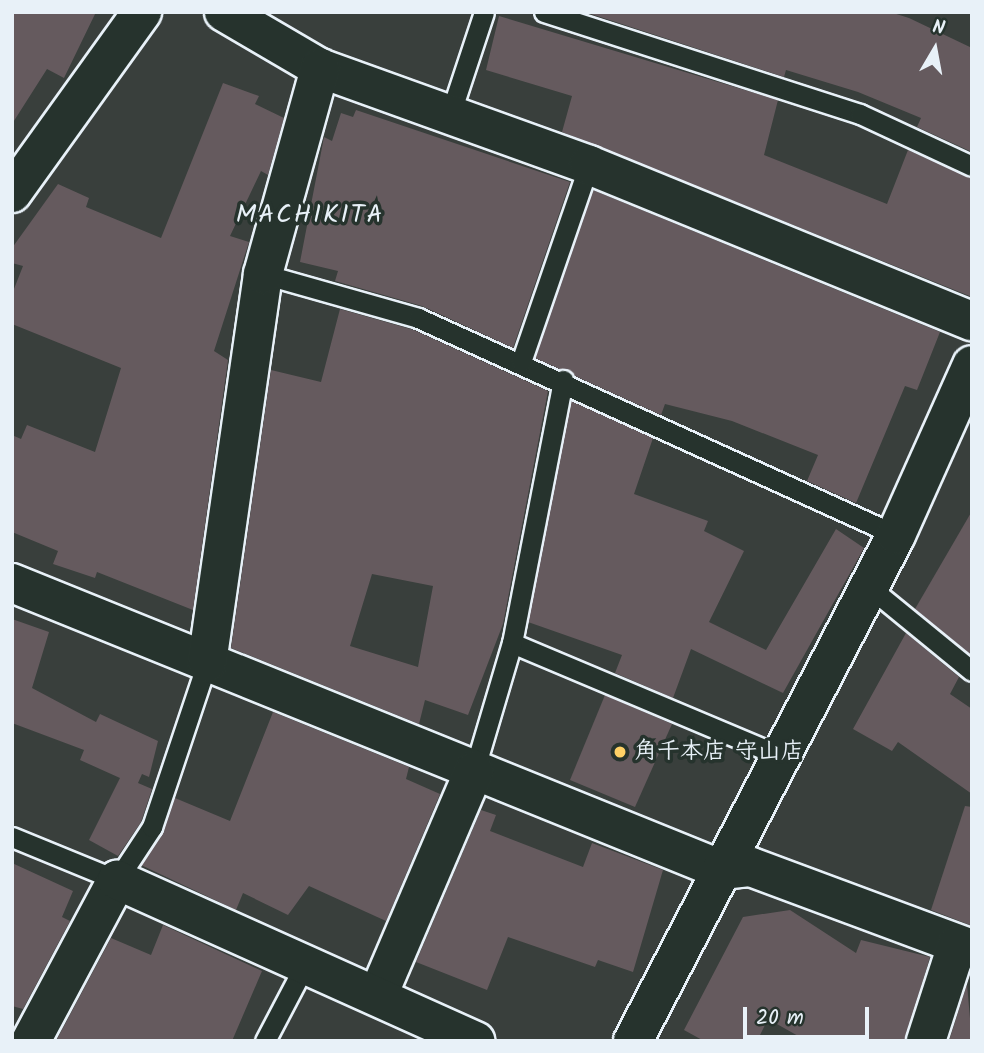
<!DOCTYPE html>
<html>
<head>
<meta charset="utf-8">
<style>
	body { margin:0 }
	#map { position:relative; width:984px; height:1053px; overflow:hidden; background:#393f3c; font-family:Kalam,"Klee One",sans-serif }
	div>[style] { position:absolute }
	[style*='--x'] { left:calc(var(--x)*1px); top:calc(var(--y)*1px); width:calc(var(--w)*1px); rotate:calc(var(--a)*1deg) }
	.building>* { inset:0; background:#655a5e }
	.roads { filter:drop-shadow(2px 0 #e8f1f8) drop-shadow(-2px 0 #e8f1f8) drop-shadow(0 2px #e8f1f8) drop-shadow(0 -2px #e8f1f8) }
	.lane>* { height:19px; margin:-9.5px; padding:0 9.5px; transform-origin:9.5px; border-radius:9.5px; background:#26332d }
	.street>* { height:38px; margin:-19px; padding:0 19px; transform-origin:19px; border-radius:19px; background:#26332d }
	.secondary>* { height:38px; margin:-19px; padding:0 19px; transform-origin:19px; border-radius:19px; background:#26332d }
	.dots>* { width:19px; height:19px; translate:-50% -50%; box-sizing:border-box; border:4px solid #26332d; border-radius:50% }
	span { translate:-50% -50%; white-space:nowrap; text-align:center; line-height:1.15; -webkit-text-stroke:7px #26332d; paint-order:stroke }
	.poi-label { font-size:23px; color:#e8f1f8; font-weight:700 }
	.left { translate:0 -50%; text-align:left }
	.quarter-label { font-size:26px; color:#e8f1f8; letter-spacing:2px }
	.frame { position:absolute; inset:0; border:14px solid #e8f1f8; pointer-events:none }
	.north { position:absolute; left:900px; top:14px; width:70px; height:70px; -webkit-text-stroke:5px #26332d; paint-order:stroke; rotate:10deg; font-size:19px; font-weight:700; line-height:28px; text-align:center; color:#e8f1f8 }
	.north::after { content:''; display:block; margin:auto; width:24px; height:32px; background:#e8f1f8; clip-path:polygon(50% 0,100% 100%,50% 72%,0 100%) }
	.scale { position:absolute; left:743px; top:1007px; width:126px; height:32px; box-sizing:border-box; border:4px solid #e8f1f8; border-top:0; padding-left:9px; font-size:21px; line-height:24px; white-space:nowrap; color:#e8f1f8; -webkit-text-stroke:5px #26332d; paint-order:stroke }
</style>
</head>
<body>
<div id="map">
	<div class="building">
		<div style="clip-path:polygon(12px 12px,96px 12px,64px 78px,47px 69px,12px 124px)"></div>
		<div style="clip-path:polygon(585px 12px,890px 12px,909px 18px,972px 48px,972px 152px,917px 127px,921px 118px,858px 92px,786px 70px,784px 77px)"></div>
		<div style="clip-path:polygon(499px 16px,778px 100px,764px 155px,887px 204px,908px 150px,972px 178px,972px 297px,562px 132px,572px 96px,486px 70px)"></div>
		<div style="clip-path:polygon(223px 83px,259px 96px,255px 104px,284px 118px,268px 175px,261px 171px,230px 236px,249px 242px,214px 351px,228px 360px,193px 610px,97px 572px,95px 578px,53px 564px,58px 551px,12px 532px,12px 435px,21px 439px,27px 425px,95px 452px,121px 368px,12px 324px,12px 294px,23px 266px,12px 263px,12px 248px,58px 184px,89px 198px,86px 207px,161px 238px)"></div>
		<div style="clip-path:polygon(356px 110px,570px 182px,513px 348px,422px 306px,335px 281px,338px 271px,300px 262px,324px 137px,332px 141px,341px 113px,353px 117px)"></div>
		<div style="clip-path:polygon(593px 190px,940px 332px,917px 390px,905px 386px,856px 503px,807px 481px,818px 455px,732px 421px,665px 404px,661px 415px,535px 358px)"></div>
		<div style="clip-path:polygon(evenodd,340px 309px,414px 330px,548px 391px,503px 624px,468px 715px,425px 700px,419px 724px,231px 648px,271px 370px,321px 382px,340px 309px,372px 574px,433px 586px,418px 667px,350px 646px,372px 574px)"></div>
		<div style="clip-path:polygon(571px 401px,653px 438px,634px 494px,708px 521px,704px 531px,744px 551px,709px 622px,766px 650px,836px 529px,864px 548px,783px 693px,691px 649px,673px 698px,615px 673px,622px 655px,528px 622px)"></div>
		<div style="clip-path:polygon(972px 511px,972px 654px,971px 655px,915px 609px)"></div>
		<div style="clip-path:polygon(12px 619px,49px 632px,32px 688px,96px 722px,100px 714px,158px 741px,149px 777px,142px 774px,138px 783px,152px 789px,141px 822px,118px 856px,89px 840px,120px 778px,80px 760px,84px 750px,12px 723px)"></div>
		<div style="clip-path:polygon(906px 633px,959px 677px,950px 694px,972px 709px,972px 794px,898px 742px,892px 751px,853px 729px)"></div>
		<div style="clip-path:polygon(605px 695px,672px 724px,635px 807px,570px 780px)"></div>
		<div style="clip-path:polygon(273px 712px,409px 767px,406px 779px,440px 794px,386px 921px,309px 886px,288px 915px,243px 893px,236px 910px,141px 865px,175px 798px,230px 821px)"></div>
		<div style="clip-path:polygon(965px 806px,972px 807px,970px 925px,931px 910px)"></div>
		<div style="clip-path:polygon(481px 810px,496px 815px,490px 831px,583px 867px,592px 843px,663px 870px,633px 972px,598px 960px,595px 967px,508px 937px,487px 990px,416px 962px)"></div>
		<div style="clip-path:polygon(12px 863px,73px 891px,62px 917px,70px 921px,23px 1009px,12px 1006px)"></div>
		<div style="clip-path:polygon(790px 910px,856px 953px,861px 940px,930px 957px,905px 1041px,807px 1041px,768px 1019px,757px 1041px,704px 1041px,684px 1030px,743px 917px)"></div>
		<div style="clip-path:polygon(163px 925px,262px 971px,232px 1041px,56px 1041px,111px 938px,151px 955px)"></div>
		<div style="clip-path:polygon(967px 984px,972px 1041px,949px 1041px)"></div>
	</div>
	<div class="roads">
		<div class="lane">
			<div style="--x:544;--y:12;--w:332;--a:17.9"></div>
			<div style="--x:860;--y:114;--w:123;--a:24.9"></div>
			<div style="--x:450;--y:115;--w:108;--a:-71.7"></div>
			<div style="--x:263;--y:274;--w:161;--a:15.8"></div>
			<div style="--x:418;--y:318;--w:525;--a:24.42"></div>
			<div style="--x:521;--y:362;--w:208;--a:-71"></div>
			<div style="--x:868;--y:586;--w:134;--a:39.3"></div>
			<div style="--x:512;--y:643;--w:292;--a:22.8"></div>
			<div style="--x:474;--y:771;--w:134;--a:-73.5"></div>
			<div style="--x:512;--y:643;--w:268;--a:-79"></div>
			<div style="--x:12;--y:837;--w:113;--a:22.3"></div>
			<div style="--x:117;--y:880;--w:64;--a:-56.6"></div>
			<div style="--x:152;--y:827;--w:173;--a:-71.5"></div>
			<div style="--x:265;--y:1041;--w:90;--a:-62.3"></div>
		</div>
		<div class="street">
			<div style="--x:224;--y:12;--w:111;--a:30.3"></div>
			<div style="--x:320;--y:68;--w:286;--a:19.8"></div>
			<div style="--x:589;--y:165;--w:414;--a:22.2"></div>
			<div style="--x:12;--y:193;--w:223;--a:-54.3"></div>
			<div style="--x:12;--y:583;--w:766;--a:22.01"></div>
			<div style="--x:722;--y:870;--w:29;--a:-6"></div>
			<div style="--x:751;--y:867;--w:236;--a:20.4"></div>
			<div style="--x:207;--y:663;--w:393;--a:-81.8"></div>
			<div style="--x:263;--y:274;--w:214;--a:-74.5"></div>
			<div style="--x:378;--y:995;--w:244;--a:-66.8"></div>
			<div style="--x:31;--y:1041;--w:183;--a:-61.9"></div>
			<div style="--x:117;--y:880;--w:393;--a:24.2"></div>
			<div style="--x:926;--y:1041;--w:101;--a:-72.1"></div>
		</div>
		<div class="secondary">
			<div style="--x:633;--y:1041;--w:570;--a:-62.54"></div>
			<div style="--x:896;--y:535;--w:186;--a:-65.9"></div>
		</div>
	</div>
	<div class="dots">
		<div style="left:620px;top:752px;background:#ffd166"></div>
	</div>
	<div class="poi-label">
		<span class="left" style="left:634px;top:752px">角千本店 守山店</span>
	</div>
	<div class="quarter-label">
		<span style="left:310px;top:216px">MACHIKITA</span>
	</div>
	<div class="frame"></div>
	<div class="north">N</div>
	<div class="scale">20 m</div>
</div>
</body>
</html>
